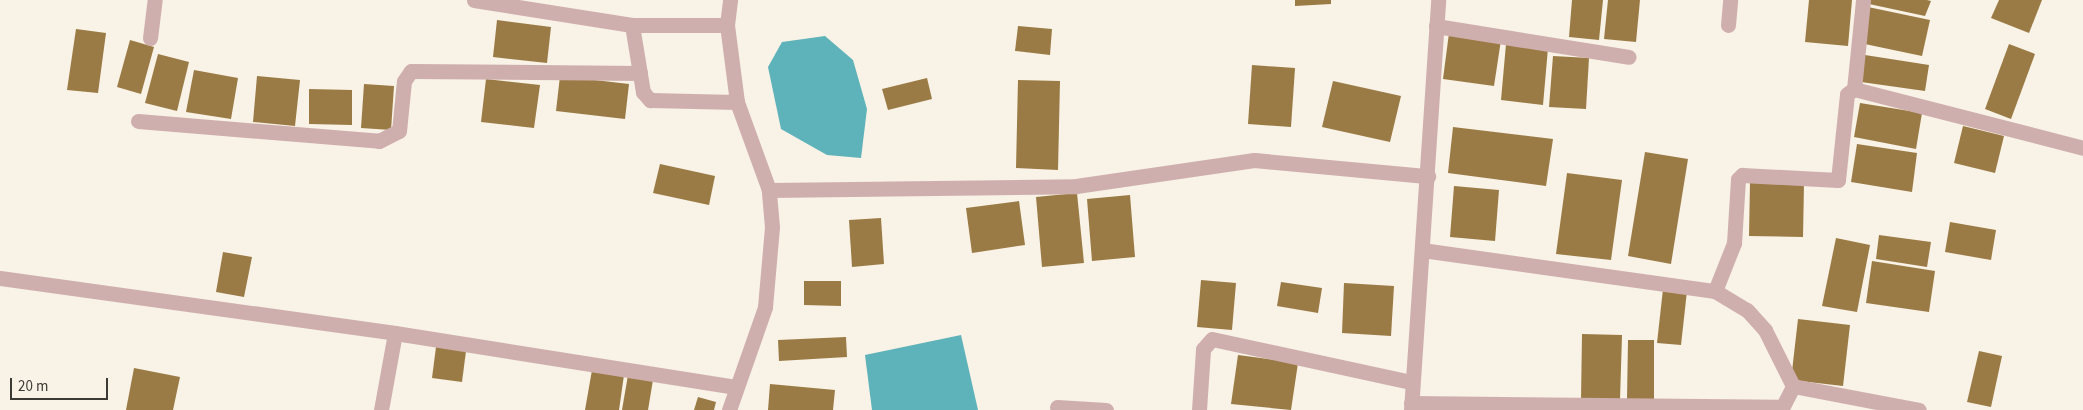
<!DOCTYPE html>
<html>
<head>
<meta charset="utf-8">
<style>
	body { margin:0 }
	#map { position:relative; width:2083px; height:410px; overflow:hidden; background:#f9f2e6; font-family:"Source Sans 3",sans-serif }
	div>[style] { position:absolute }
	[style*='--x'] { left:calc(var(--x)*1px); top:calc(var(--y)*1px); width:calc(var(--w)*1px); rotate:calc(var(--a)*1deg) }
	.water>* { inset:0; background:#5eb2ba }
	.building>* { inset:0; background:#9b7b45 }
	.minor>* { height:15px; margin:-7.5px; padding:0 7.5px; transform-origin:7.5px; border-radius:7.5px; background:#cfafae }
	span { translate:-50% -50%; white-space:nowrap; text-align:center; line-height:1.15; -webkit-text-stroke:5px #f9f2e6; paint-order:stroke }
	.scale { position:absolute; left:10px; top:378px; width:98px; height:22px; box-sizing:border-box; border:2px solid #3c3a35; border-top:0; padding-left:6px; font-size:15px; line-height:18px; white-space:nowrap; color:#3c3a35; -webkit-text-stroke:4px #f9f2e6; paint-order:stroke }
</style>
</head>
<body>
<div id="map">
	<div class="water">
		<div style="clip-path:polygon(825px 36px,853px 60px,867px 109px,861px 158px,827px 155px,781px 129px,768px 67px,782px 42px)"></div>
		<div style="clip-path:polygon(961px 335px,978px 410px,872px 410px,865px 355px)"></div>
	</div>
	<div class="building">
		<div style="clip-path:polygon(1295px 0,1331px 0,1331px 4px,1295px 6px)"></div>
		<div style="clip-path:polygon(1572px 0,1603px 0,1599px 40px,1569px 37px)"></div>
		<div style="clip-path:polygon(1608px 0,1640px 0,1636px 42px,1604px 39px)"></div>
		<div style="clip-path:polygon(1809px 0,1852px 0,1848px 46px,1805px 42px)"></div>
		<div style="clip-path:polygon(1869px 0,1927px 0,1931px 1px,1925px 16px,1869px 4px)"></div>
		<div style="clip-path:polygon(1999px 0,2042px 0,2029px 33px,1991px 18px)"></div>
		<div style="clip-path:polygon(1868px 7px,1930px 20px,1922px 56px,1860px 43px)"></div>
		<div style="clip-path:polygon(497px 20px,551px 27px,547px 63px,493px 57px)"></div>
		<div style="clip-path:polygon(1018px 26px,1052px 29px,1050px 55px,1015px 51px)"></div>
		<div style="clip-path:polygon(76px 29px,106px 33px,98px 93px,67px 90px)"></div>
		<div style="clip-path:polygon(1449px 33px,1501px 40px,1494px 86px,1443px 79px)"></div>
		<div style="clip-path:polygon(130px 40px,154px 47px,141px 94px,117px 87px)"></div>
		<div style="clip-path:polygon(1506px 44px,1548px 48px,1543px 105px,1501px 100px)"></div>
		<div style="clip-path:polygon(2009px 44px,2035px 54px,2011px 119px,1985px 109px)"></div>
		<div style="clip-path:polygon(158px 54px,189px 62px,177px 111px,145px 103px)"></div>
		<div style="clip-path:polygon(1865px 55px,1929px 65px,1925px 91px,1861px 82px)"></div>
		<div style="clip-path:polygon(1553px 56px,1589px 58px,1586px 109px,1549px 107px)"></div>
		<div style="clip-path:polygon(1252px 65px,1295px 68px,1291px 127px,1248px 124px)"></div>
		<div style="clip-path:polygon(194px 70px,238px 78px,231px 119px,186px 112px)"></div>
		<div style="clip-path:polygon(257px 76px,300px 80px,295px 126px,253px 122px)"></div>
		<div style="clip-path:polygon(560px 76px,629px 84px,625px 119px,556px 111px)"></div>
		<div style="clip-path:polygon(927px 78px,932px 99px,888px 110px,882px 89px)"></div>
		<div style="clip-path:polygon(486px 79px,540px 85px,534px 128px,481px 122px)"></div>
		<div style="clip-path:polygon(1018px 80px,1060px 81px,1058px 170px,1016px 168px)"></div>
		<div style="clip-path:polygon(1333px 81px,1401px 96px,1390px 142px,1322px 127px)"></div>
		<div style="clip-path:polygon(364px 84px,394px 86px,391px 130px,361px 128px)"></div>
		<div style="clip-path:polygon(309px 89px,352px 90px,352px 125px,309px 124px)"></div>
		<div style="clip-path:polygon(1860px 103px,1922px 113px,1916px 149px,1854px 137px)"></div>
		<div style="clip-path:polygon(1963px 126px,2004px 136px,1995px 173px,1954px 163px)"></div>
		<div style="clip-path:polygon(1453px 127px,1553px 139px,1546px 186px,1448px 173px)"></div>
		<div style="clip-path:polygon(1857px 144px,1917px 153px,1912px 192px,1851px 182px)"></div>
		<div style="clip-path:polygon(1645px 152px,1688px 159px,1671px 264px,1628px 256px)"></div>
		<div style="clip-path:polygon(660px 164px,715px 176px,709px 205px,653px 193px)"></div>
		<div style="clip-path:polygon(1567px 173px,1622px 180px,1611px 260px,1556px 254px)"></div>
		<div style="clip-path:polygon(1750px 183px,1804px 184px,1803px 237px,1749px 236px)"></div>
		<div style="clip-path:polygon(1454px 186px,1499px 190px,1495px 241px,1450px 237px)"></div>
		<div style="clip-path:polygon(1077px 193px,1084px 263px,1042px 267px,1036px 197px)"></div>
		<div style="clip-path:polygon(1130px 195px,1135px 257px,1092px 261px,1087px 199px)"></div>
		<div style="clip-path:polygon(1019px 201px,1025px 245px,972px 253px,966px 208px)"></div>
		<div style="clip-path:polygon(881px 218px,884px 264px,852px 267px,849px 220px)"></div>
		<div style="clip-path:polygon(1950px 222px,1996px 230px,1991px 260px,1945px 252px)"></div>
		<div style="clip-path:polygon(1879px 235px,1931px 242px,1927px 267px,1876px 259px)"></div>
		<div style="clip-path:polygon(1836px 238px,1870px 245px,1857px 312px,1822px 306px)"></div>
		<div style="clip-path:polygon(223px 252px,252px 257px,244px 297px,216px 292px)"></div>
		<div style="clip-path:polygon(1872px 261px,1935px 271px,1929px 312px,1866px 303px)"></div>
		<div style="clip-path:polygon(1201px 280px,1236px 283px,1232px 330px,1197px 327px)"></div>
		<div style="clip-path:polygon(804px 281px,841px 281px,841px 306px,804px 305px)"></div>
		<div style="clip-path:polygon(1281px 282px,1322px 288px,1318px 313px,1277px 306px)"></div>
		<div style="clip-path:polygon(1344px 283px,1394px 286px,1391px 336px,1342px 333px)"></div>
		<div style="clip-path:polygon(1663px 289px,1687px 291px,1681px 345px,1657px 343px)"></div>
		<div style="clip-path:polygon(1798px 319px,1850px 325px,1843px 386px,1791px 380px)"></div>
		<div style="clip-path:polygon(1582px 334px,1622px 335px,1620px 400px,1581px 400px)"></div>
		<div style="clip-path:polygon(846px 337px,847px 357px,779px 361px,778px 340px)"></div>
		<div style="clip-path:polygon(1628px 340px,1654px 340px,1654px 400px,1627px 399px)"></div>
		<div style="clip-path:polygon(436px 347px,466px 351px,462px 382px,432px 378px)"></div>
		<div style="clip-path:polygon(1979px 351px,2002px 356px,1991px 407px,1967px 402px)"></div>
		<div style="clip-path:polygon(1238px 355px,1298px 363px,1291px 410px,1231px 404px)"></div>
		<div style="clip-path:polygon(134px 368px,180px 377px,173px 410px,126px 410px)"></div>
		<div style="clip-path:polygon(592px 370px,624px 375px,619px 410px,585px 410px)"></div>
		<div style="clip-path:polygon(628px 375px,653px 380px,648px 410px,622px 410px)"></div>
		<div style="clip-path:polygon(770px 384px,835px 390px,833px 410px,768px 410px)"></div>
		<div style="clip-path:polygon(698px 397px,716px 402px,714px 410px,694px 410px)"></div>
	</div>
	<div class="minor">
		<div style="--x:474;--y:0;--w:160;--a:9"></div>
		<div style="--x:632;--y:25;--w:95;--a:0"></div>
		<div style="--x:632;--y:25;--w:68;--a:80.7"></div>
		<div style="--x:643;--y:92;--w:11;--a:49"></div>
		<div style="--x:650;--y:100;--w:87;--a:1.3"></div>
		<div style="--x:1728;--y:25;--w:25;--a:-85"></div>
		<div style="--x:1436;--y:26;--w:195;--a:9.1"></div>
		<div style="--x:150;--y:38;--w:38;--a:-83"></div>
		<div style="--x:1854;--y:89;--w:89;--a:-84.2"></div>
		<div style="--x:138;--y:121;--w:242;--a:4.7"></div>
		<div style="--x:379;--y:141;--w:22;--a:-27"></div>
		<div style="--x:399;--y:131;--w:50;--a:-84.3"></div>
		<div style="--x:404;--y:81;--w:12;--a:-55"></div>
		<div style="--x:411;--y:71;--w:229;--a:0.5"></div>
		<div style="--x:769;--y:190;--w:307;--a:-0.7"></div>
		<div style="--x:1076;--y:186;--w:180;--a:-8.3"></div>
		<div style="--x:1254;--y:160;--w:175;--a:5.3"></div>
		<div style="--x:1422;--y:250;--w:296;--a:8"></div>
		<div style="--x:1715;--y:291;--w:37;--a:31"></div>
		<div style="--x:1747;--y:310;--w:27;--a:48"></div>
		<div style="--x:1765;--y:330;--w:63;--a:63.4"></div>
		<div style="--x:0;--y:278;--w:399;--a:7.9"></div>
		<div style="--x:395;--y:333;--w:345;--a:9"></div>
		<div style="--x:1715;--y:291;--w:52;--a:-68.4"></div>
		<div style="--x:1734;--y:243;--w:64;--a:-86.4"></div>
		<div style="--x:1738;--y:179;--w:6;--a:-45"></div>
		<div style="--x:1742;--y:175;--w:96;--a:3"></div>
		<div style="--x:1838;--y:180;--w:86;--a:-84"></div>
		<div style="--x:1847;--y:94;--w:9;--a:-36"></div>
		<div style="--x:1854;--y:89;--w:236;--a:14.4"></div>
		<div style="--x:1411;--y:403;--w:370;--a:0.6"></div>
		<div style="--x:1057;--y:407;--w:49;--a:3.5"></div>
		<div style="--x:381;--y:410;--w:78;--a:-79.7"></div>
		<div style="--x:729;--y:410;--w:109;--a:-70.7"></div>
		<div style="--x:765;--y:307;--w:80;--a:-85"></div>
		<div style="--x:772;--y:227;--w:37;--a:-95"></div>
		<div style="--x:769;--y:190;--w:94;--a:-110"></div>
		<div style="--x:737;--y:102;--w:78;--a:-97.4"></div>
		<div style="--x:727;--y:25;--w:25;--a:-83"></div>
		<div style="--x:1199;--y:410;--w:61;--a:-86.2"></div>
		<div style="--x:1203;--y:349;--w:13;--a:-48"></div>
		<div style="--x:1212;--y:339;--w:204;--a:12.2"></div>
		<div style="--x:1411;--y:410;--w:411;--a:-86.2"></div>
		<div style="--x:1781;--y:410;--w:27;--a:-63"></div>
		<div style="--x:1793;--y:386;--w:128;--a:10.8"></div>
	</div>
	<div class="scale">20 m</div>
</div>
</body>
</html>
